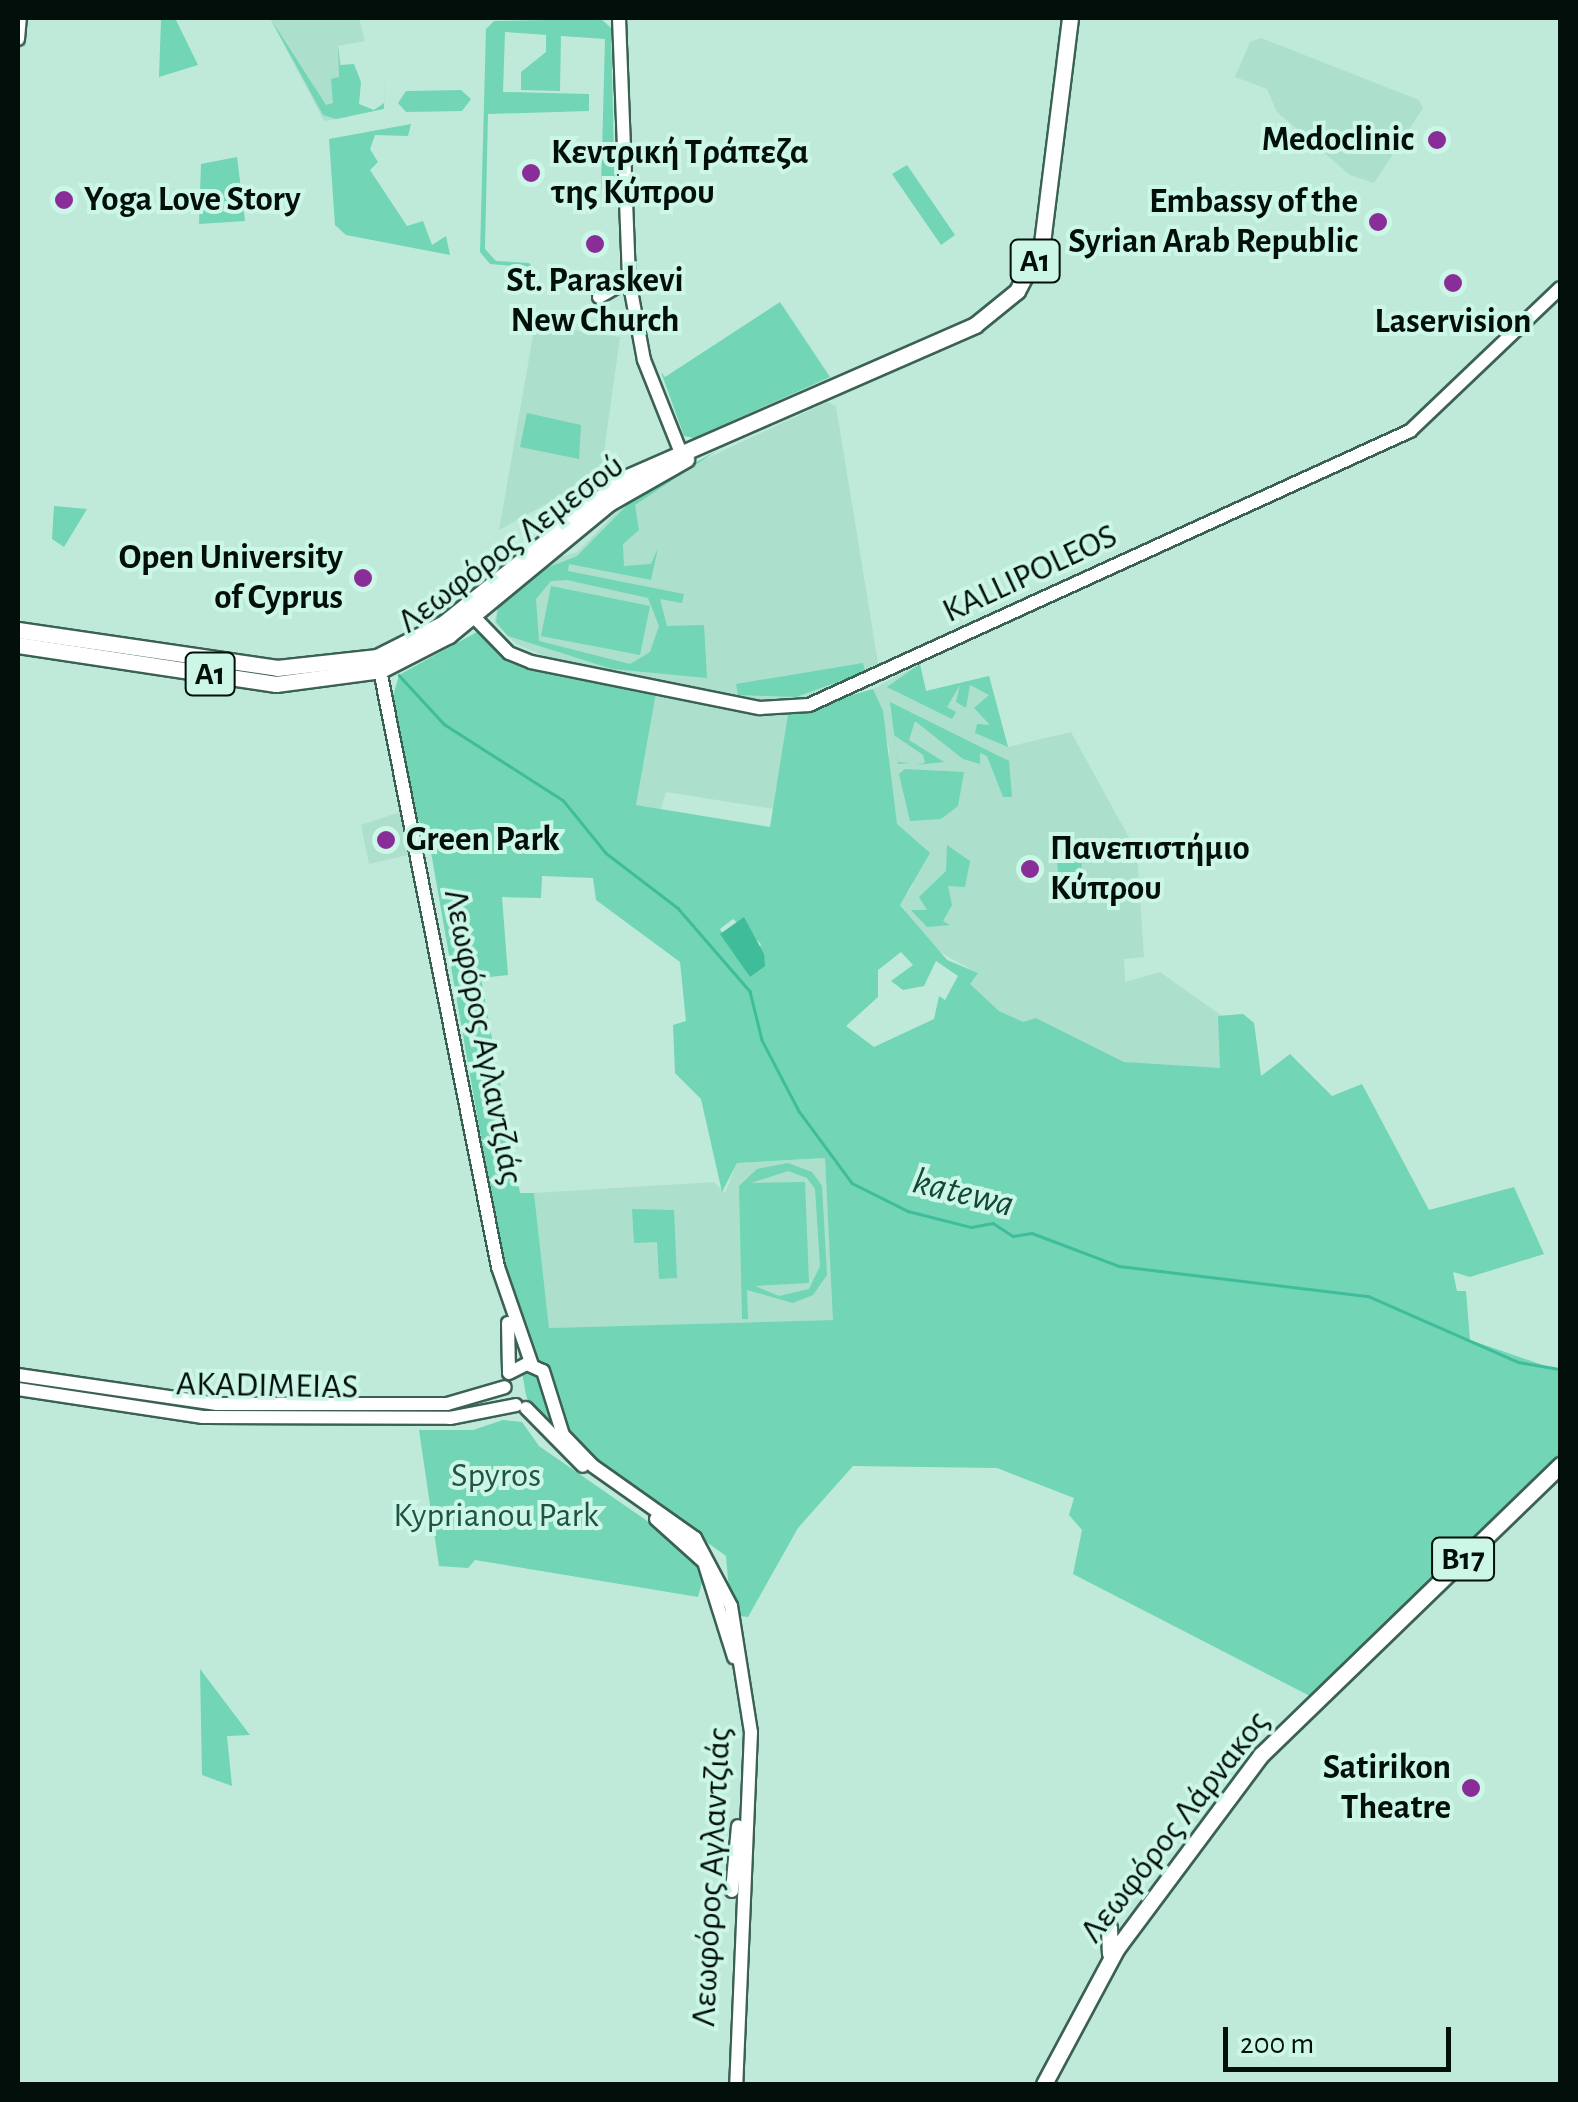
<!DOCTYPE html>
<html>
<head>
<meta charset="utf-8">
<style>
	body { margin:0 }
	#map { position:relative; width:1578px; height:2102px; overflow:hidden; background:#bfeada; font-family:"Alegreya Sans",sans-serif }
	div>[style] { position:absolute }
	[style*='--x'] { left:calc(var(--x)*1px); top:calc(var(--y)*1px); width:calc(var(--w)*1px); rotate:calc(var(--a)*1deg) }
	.built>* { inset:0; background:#addfcd }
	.green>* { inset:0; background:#71d5b6 }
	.water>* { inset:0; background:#3fbd9b }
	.stream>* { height:2.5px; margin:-1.25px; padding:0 1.25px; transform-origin:1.25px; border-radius:1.25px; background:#3fbd9b }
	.roads { filter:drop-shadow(2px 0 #3b6154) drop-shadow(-2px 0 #3b6154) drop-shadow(0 2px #3b6154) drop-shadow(0 -2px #3b6154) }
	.secondary>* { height:12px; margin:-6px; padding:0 6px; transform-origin:6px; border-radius:6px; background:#fff }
	.primary>* { height:15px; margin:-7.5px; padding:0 7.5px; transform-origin:7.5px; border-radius:7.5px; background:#fff }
	.dots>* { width:28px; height:28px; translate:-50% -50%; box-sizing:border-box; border:5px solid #ccf7e7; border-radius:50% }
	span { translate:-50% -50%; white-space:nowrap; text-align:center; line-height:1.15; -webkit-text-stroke:8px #ccf7e7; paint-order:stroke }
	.shield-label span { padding:2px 8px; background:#ccf7e7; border:2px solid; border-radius:8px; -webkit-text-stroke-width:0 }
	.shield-label { font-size:32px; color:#020f0b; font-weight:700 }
	.poi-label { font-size:35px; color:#020f0b; font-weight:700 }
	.right { translate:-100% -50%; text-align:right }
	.left { translate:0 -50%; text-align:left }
	.street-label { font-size:35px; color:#020f0b }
	.park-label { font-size:35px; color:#205344 }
	.water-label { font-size:38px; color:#124739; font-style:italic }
	.frame { position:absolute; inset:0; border:20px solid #020f0b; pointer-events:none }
	.scale { position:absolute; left:1223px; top:2027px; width:228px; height:45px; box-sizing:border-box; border:5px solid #020f0b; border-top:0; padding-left:12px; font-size:30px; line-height:35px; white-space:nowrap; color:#020f0b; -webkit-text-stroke:8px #ccf7e7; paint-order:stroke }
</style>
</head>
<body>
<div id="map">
	<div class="built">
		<div style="clip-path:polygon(270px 18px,359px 18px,365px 41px,338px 46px,349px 117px,324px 121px)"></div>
		<div style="clip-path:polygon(1261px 38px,1419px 100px,1423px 108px,1374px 183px,1350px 175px,1277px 112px,1267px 89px,1235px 77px,1250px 42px)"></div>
		<div style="clip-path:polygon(535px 324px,620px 337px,601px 474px,499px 530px)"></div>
		<div style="clip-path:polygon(827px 402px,836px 406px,879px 669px,808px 697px,759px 701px,552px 659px,516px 644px,494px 623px,498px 605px,550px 560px,577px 552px,637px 491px)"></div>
		<div style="clip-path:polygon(920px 664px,926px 691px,989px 676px,1008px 747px,1071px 732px,1137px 852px,1144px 957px,1124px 959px,1125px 982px,1160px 972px,1222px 1016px,1243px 1014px,1254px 1023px,1261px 1076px,1124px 1062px,1036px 1018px,1023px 1023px,999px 1011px,970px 984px,977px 973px,938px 951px,900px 904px,913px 885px,888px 795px,889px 749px,873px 689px)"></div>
		<div style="clip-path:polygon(656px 693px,788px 714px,774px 809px,666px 792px,661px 809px,636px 805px)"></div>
		<div style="clip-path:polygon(403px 811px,412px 854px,369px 864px,361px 825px)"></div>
		<div style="clip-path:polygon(825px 1158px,834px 1320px,549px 1328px,534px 1193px,714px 1182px,725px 1193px,737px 1163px)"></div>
	</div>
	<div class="green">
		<div style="clip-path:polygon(175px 18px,198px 65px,159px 77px,161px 20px)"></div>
		<div style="clip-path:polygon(270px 18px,326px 105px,333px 103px,331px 79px,339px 77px,338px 45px,340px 65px,354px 64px,361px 82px,359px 104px,374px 110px,384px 103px,385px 69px,384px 109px,336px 119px,323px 115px)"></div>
		<div style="clip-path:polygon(601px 19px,611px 28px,615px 196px,601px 189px,605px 39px,505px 32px,503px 92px,589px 94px,589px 111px,488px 114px,485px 249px,496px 261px,529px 263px,534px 268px,490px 264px,480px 252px,486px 29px,494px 21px)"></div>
		<div style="clip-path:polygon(546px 35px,561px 35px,560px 91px,521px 90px,521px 72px,546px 52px)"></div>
		<div style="clip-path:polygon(461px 90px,471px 99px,462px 111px,406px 112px,398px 103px,406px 91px)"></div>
		<div style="clip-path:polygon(411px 124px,408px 136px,375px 135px,370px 149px,378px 162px,370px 170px,407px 226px,423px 221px,432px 245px,446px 236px,450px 255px,346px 235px,335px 225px,329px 139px)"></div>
		<div style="clip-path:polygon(237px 157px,245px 221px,199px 224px,201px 164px)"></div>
		<div style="clip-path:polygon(907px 165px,955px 235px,941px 245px,892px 174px)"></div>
		<div style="clip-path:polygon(780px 302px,830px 377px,694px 438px,684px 436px,661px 372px,665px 377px)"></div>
		<div style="clip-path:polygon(527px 413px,581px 425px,579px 459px,520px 447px)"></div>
		<div style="clip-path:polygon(evenodd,718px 450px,635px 505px,639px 530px,623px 544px,624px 566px,651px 564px,658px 548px,651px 580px,569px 564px,568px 571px,684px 594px,682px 603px,660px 599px,667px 626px,704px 625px,707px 678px,612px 669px,508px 636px,496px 622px,498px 608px,539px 571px,577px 556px,637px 495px,718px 450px,567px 580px,648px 598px,659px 626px,650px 652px,630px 664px,539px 641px,536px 599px,551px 581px,567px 580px)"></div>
		<div style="clip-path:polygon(54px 506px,87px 509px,64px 547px,52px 539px)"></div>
		<div style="clip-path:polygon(551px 586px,650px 606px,640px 655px,541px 636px)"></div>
		<div style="clip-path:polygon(evenodd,477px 632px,512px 663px,656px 693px,636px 805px,770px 827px,788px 714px,873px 689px,883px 711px,897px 824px,930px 853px,900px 905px,947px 960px,978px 973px,970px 984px,999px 1011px,1023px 1022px,1036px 1018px,1124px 1062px,1220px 1068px,1218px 1016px,1243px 1014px,1254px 1023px,1261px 1076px,1290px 1054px,1332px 1096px,1362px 1084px,1429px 1210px,1514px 1187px,1544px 1254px,1470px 1277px,1453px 1272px,1457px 1291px,1466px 1291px,1470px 1340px,1560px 1371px,1560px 1458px,1310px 1696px,1073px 1574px,1082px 1530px,1069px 1515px,1074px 1498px,997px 1468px,853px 1466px,798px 1528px,748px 1617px,731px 1615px,726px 1556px,534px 1417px,526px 1395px,428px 835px,415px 815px,388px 714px,399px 675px,477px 632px,542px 876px,593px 878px,596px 900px,680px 962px,686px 1021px,673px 1025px,675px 1073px,701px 1099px,722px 1192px,737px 1163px,825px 1158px,833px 1320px,549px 1328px,534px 1193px,520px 1193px,481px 978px,508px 975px,502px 897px,541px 898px,542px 876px,477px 632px,733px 919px,761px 944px,750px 977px,720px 929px,733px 919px,477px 632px,901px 952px,913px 965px,891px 981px,903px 990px,924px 986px,936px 961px,958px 976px,945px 1000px,939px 996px,934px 1019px,874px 1047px,846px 1026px,878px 997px,878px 970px,901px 952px)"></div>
		<div style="clip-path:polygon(863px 663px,865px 672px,796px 697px,738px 695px,736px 684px)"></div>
		<div style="clip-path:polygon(920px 664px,926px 691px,989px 676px,1008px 747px,975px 733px,977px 724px,990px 725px,974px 708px,989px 695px,970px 685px,966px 708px,956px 702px,960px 685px,947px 707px,956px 712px,952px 719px,887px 687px)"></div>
		<div style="clip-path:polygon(890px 702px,1009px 761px,1012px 797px,1003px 797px,987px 756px,980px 753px,980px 764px,963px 759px,915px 721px,909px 740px,944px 762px,916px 765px,925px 763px,923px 755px,894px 735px,898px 762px,910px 763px,898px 764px)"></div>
		<div style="clip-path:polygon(905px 769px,964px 772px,958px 806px,941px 819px,910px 821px,899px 774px)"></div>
		<div style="clip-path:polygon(947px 845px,970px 861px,965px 887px,948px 886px,952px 905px,943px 921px,950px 925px,927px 927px,911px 910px,927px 910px,919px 897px,946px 871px)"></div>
		<div style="clip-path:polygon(1084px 846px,1079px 885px,1059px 886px,1056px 849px)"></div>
		<div style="clip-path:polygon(evenodd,788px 1163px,812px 1172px,822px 1186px,827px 1275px,813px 1295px,793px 1303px,747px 1290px,748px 1319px,742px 1319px,739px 1186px,757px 1169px,788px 1163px,788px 1171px,807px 1178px,815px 1189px,820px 1266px,809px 1289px,779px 1296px,755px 1286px,809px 1283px,805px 1182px,751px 1183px,788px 1171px)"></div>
		<div style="clip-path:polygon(632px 1209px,674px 1210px,677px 1278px,659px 1279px,657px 1242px,634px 1243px)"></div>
		<div style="clip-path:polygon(503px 1420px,522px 1422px,539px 1446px,692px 1552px,706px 1568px,698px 1597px,475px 1560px,468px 1568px,439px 1566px,419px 1430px,473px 1430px)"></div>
		<div style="clip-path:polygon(200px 1669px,250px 1735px,227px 1736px,232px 1786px,202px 1775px)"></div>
	</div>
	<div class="water">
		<div style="clip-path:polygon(744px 917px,764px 954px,765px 966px,750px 977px,720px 934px)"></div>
	</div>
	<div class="stream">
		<div style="--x:399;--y:675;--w:67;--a:47.4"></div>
		<div style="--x:444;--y:724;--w:141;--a:32.6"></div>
		<div style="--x:563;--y:800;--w:68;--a:50.9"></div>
		<div style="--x:606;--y:853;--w:91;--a:37.4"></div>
		<div style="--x:678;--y:908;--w:110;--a:49.1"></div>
		<div style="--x:750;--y:991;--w:50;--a:76.2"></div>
		<div style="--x:762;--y:1040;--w:80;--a:62.5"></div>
		<div style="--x:799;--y:1111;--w:89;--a:53.6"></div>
		<div style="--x:852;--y:1183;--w:63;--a:26.6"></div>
		<div style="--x:908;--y:1211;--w:65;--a:14.3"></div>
		<div style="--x:971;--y:1227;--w:22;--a:-10"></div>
		<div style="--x:993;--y:1223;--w:24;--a:33"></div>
		<div style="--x:1013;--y:1236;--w:19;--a:-9"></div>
		<div style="--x:1032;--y:1233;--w:93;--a:20.8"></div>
		<div style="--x:1119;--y:1266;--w:251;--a:6.9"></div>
		<div style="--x:1368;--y:1296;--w:164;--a:23.7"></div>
		<div style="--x:1518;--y:1362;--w:43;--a:9.5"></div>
	</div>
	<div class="roads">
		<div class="secondary">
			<div style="--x:619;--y:18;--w:262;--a:87.8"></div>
			<div style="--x:629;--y:280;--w:81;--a:79.4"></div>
			<div style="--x:644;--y:360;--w:105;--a:68.3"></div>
			<div style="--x:18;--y:39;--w:21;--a:-85"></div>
			<div style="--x:599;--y:297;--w:34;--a:-30"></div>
			<div style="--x:474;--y:617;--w:50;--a:45.8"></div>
			<div style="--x:509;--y:653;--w:24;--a:22"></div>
			<div style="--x:531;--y:662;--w:234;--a:11.4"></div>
			<div style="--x:760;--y:708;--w:49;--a:-3.5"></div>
			<div style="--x:809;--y:705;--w:661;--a:-24.51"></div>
			<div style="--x:1410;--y:431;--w:207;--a:-43.6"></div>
			<div style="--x:379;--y:665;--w:614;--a:78.82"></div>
			<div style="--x:498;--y:1267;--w:104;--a:70.9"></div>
			<div style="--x:508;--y:1323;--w:49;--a:88.8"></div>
			<div style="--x:509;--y:1373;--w:20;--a:-27"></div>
			<div style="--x:527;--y:1364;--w:17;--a:24"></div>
			<div style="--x:543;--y:1371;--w:67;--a:72.6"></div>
			<div style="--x:563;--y:1435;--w:43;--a:45.9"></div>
			<div style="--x:593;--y:1466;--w:125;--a:35.2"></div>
			<div style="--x:695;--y:1538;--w:77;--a:62.1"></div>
			<div style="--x:731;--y:1606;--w:128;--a:81"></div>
			<div style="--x:751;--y:1732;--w:352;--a:92.4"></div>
			<div style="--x:18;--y:1375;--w:201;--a:8.3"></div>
			<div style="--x:217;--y:1404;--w:230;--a:0"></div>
			<div style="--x:447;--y:1404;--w:60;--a:-16.3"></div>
			<div style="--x:18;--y:1389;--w:187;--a:8.6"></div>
			<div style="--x:203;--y:1417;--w:247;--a:0.2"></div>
			<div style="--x:450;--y:1418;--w:67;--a:-11.1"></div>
			<div style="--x:526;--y:1408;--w:81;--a:45.5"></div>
			<div style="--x:656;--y:1519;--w:64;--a:41.9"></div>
			<div style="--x:704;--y:1562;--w:100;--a:72.5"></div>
			<div style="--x:732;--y:1891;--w:65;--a:-84.7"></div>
		</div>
		<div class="primary">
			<div style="--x:18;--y:630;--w:262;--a:8.3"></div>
			<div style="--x:277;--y:668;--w:101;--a:-6.3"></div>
			<div style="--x:377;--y:657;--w:75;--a:-26.9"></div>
			<div style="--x:444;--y:623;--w:232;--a:-38.7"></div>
			<div style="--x:625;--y:478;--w:382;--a:-23.6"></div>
			<div style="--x:975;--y:325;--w:54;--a:-39"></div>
			<div style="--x:1017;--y:291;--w:54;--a:-62.5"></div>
			<div style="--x:1042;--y:243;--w:227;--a:-82.9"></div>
			<div style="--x:18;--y:645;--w:261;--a:8.6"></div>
			<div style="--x:276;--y:684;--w:106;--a:-7.6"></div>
			<div style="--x:381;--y:670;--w:76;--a:-27.2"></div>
			<div style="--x:449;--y:635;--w:207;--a:-39.5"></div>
			<div style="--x:609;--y:503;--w:89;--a:-29.7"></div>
			<div style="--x:1109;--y:1927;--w:26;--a:88"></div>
			<div style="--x:1044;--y:2084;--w:154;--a:-61.8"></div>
			<div style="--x:1117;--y:1948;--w:241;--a:-53.3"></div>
			<div style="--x:1261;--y:1755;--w:417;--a:-44.1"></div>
		</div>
	</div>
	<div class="dots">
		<div style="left:1437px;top:140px;background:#892e99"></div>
		<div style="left:531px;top:173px;background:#892e99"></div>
		<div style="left:64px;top:200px;background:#892e99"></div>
		<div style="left:1378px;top:222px;background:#892e99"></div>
		<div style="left:595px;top:244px;background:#892e99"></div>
		<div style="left:1453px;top:283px;background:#892e99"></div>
		<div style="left:363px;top:578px;background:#892e99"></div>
		<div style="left:386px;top:840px;background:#892e99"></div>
		<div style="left:1030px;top:869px;background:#892e99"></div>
		<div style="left:1471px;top:1788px;background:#892e99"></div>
	</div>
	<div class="shield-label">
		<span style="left:1035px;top:261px">A1</span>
		<span style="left:210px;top:674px">A1</span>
		<span style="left:1463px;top:1559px">B17</span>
	</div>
	<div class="poi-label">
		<span class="right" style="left:1414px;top:140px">Medoclinic</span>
		<span class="left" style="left:551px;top:173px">Κεντρική Τράπεζα<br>της Κύπρου</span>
		<span class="left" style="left:84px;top:200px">Yoga Love Story</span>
		<span class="right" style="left:1358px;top:222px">Embassy of the<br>Syrian Arab Republic</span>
		<span style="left:595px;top:301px">St. Paraskevi<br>New Church</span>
		<span style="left:1453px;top:322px">Laservision</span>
		<span class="right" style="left:343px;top:578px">Open University<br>of Cyprus</span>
		<span class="left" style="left:406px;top:840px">Green Park</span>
		<span class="left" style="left:1050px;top:869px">Πανεπιστήμιο<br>Κύπρου</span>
		<span class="right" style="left:1451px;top:1788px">Satirikon<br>Theatre</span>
	</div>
	<div class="street-label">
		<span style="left:511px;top:544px;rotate:-37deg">Λεωφόρος Λεμεσού</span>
		<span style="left:1030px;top:574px;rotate:-25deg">KALLIPOLEOS</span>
		<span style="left:483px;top:1037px;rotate:79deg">Λεωφόρος Αγλαντζιάς</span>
		<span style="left:267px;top:1386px;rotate:1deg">AKADIMEIAS</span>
		<span style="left:1175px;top:1827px;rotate:-52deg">Λεωφόρος Λάρνακος</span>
		<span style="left:712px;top:1877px;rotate:-87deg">Λεωφόρος Αγλαντζιάς</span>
	</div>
	<div class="park-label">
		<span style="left:496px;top:1496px">Spyros<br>Kyprianou Park</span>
	</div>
	<div class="water-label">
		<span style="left:963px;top:1194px;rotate:14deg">katewa</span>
	</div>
	<div class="frame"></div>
	<div class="scale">200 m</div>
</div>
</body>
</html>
